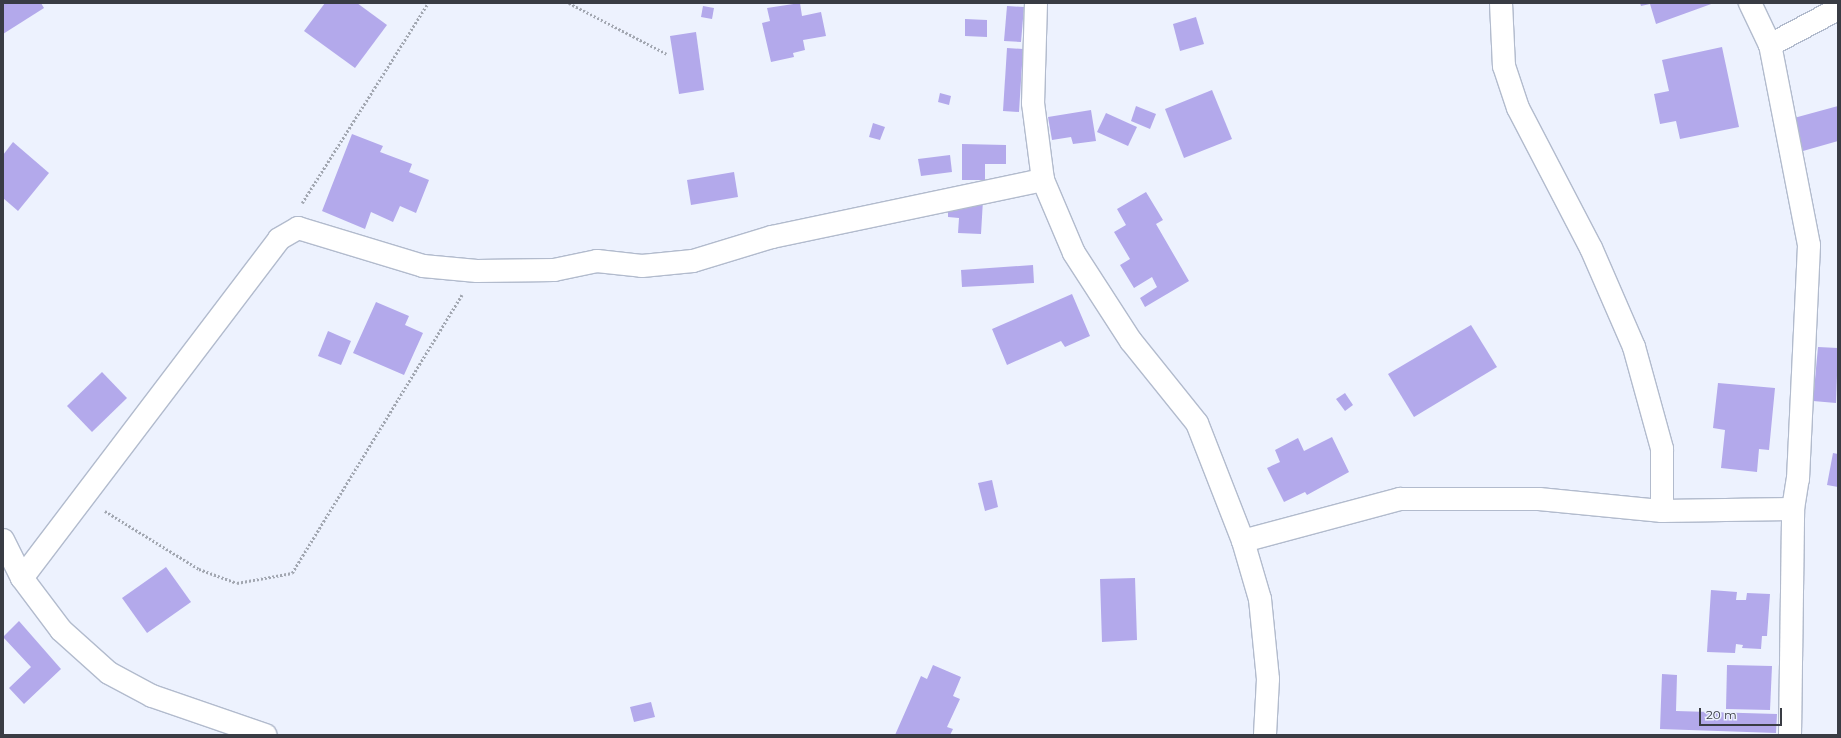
<!DOCTYPE html>
<html>
<head>
<meta charset="utf-8">
<style>
	body { margin:0 }
	#map { position:relative; width:1841px; height:738px; overflow:hidden; background:#edf2fe; font-family:Montserrat,sans-serif }
	div>[style] { position:absolute }
	[style*='--x'] { left:calc(var(--x)*1px); top:calc(var(--y)*1px); width:calc(var(--w)*1px); rotate:calc(var(--a)*1deg) }
	.building>* { inset:0; background:#b3a9eb }
	.path>* { height:2.5px; margin-top:-1.25px; transform-origin:0; background:repeating-linear-gradient(90deg,#a2a7b1 0 2px,transparent 0 4px) }
	.roads { filter:drop-shadow(1px 0 #b2bbcd) drop-shadow(-1px 0 #b2bbcd) drop-shadow(0 1px #b2bbcd) drop-shadow(0 -1px #b2bbcd) }
	.minor>* { height:22px; margin:-11px; padding:0 11px; transform-origin:11px; border-radius:11px; background:#fff }
	span { translate:-50% -50%; white-space:nowrap; text-align:center; line-height:1.15; -webkit-text-stroke:3px #edf2fe; paint-order:stroke }
	.frame { position:absolute; inset:0; border:4px solid #393c44; pointer-events:none }
	.scale { position:absolute; left:1699px; top:708px; width:83px; height:18px; box-sizing:border-box; border:2px solid #393c44; border-top:0; padding-left:5px; font-size:12px; line-height:14px; white-space:nowrap; color:#393c44; -webkit-text-stroke:3px #edf2fe; paint-order:stroke }
</style>
</head>
<body>
<div id="map">
	<div class="building">
		<div style="clip-path:polygon(3px 3px,41px 3px,44px 8px,3px 34px)"></div>
		<div style="clip-path:polygon(325px 3px,357px 3px,387px 25px,355px 68px,304px 31px)"></div>
		<div style="clip-path:polygon(800px 3px,802px 16px,821px 12px,826px 36px,803px 40px,805px 50px,793px 53px,794px 57px,771px 62px,762px 23px,770px 21px,767px 8px)"></div>
		<div style="clip-path:polygon(1640px 3px,1714px 3px,1656px 24px,1650px 4px,1641px 6px)"></div>
		<div style="clip-path:polygon(703px 6px,714px 8px,712px 19px,701px 17px)"></div>
		<div style="clip-path:polygon(1007px 6px,1024px 7px,1021px 42px,1004px 41px)"></div>
		<div style="clip-path:polygon(1196px 17px,1204px 44px,1180px 51px,1173px 24px)"></div>
		<div style="clip-path:polygon(965px 19px,987px 20px,987px 37px,965px 36px)"></div>
		<div style="clip-path:polygon(696px 32px,704px 90px,679px 94px,670px 36px)"></div>
		<div style="clip-path:polygon(1722px 47px,1739px 127px,1680px 139px,1676px 121px,1660px 124px,1654px 94px,1669px 91px,1662px 60px)"></div>
		<div style="clip-path:polygon(1007px 48px,1023px 49px,1019px 112px,1003px 111px)"></div>
		<div style="clip-path:polygon(1212px 90px,1232px 139px,1184px 158px,1165px 109px)"></div>
		<div style="clip-path:polygon(940px 93px,951px 96px,949px 105px,938px 102px)"></div>
		<div style="clip-path:polygon(1136px 106px,1156px 114px,1150px 129px,1131px 121px)"></div>
		<div style="clip-path:polygon(1838px 106px,1838px 141px,1803px 151px,1794px 118px)"></div>
		<div style="clip-path:polygon(1091px 110px,1096px 141px,1073px 144px,1071px 137px,1052px 140px,1048px 117px)"></div>
		<div style="clip-path:polygon(1106px 113px,1137px 127px,1128px 146px,1097px 132px)"></div>
		<div style="clip-path:polygon(873px 123px,885px 127px,880px 140px,869px 137px)"></div>
		<div style="clip-path:polygon(352px 134px,383px 146px,380px 152px,412px 164px,409px 172px,429px 180px,416px 213px,400px 206px,393px 222px,371px 212px,365px 229px,322px 211px)"></div>
		<div style="clip-path:polygon(13px 142px,49px 173px,18px 211px,3px 198px,3px 155px)"></div>
		<div style="clip-path:polygon(962px 144px,1006px 145px,1006px 164px,985px 164px,985px 180px,962px 180px)"></div>
		<div style="clip-path:polygon(950px 155px,952px 172px,921px 176px,918px 159px)"></div>
		<div style="clip-path:polygon(734px 172px,738px 197px,691px 205px,687px 180px)"></div>
		<div style="clip-path:polygon(1146px 192px,1163px 220px,1156px 224px,1189px 281px,1145px 307px,1140px 298px,1157px 287px,1152px 277px,1134px 288px,1120px 265px,1130px 259px,1114px 232px,1126px 225px,1117px 209px)"></div>
		<div style="clip-path:polygon(983px 200px,981px 234px,958px 233px,959px 218px,948px 217px,948px 206px)"></div>
		<div style="clip-path:polygon(1033px 265px,1034px 283px,962px 287px,961px 270px)"></div>
		<div style="clip-path:polygon(1072px 294px,1090px 336px,1065px 347px,1061px 341px,1007px 365px,992px 329px)"></div>
		<div style="clip-path:polygon(376px 302px,409px 316px,405px 325px,423px 333px,404px 375px,353px 353px)"></div>
		<div style="clip-path:polygon(1471px 325px,1497px 367px,1414px 417px,1388px 374px)"></div>
		<div style="clip-path:polygon(328px 331px,351px 341px,341px 365px,318px 356px)"></div>
		<div style="clip-path:polygon(1818px 347px,1838px 348px,1836px 403px,1813px 401px)"></div>
		<div style="clip-path:polygon(102px 372px,127px 398px,92px 432px,67px 406px)"></div>
		<div style="clip-path:polygon(1718px 383px,1775px 388px,1769px 450px,1759px 449px,1757px 472px,1721px 468px,1725px 430px,1713px 428px)"></div>
		<div style="clip-path:polygon(1345px 393px,1353px 405px,1345px 411px,1336px 399px)"></div>
		<div style="clip-path:polygon(1332px 437px,1349px 472px,1307px 495px,1305px 492px,1284px 502px,1267px 468px,1280px 462px,1275px 450px,1298px 438px,1304px 451px)"></div>
		<div style="clip-path:polygon(1833px 453px,1838px 454px,1838px 487px,1827px 485px)"></div>
		<div style="clip-path:polygon(992px 480px,998px 507px,985px 511px,978px 483px)"></div>
		<div style="clip-path:polygon(166px 567px,191px 602px,147px 633px,122px 598px)"></div>
		<div style="clip-path:polygon(1135px 578px,1137px 640px,1102px 642px,1100px 579px)"></div>
		<div style="clip-path:polygon(1711px 590px,1737px 592px,1736px 600px,1746px 600px,1747px 593px,1770px 594px,1767px 636px,1762px 636px,1761px 649px,1742px 648px,1743px 645px,1736px 644px,1735px 653px,1707px 652px)"></div>
		<div style="clip-path:polygon(19px 621px,61px 669px,24px 704px,9px 688px,31px 667px,3px 637px)"></div>
		<div style="clip-path:polygon(933px 665px,961px 677px,953px 696px,960px 699px,947px 727px,953px 729px,950px 735px,895px 735px,921px 676px,927px 679px)"></div>
		<div style="clip-path:polygon(1727px 665px,1772px 666px,1770px 710px,1726px 709px)"></div>
		<div style="clip-path:polygon(1662px 674px,1677px 675px,1676px 711px,1777px 714px,1776px 733px,1660px 729px)"></div>
		<div style="clip-path:polygon(651px 702px,655px 717px,634px 722px,630px 707px)"></div>
	</div>
	<div class="path">
		<div style="--x:569;--y:3;--w:110;--a:27.5"></div>
		<div style="--x:302;--y:203;--w:236;--a:-57.8"></div>
		<div style="--x:105;--y:511;--w:110;--a:31.7"></div>
		<div style="--x:199;--y:569;--w:40;--a:20.2"></div>
		<div style="--x:237;--y:583;--w:56;--a:-10.3"></div>
		<div style="--x:292;--y:573;--w:326;--a:-58.6"></div>
	</div>
	<div class="roads">
		<div class="minor">
			<div style="--x:1036;--y:3;--w:100;--a:91.7"></div>
			<div style="--x:1033;--y:103;--w:78;--a:82.6"></div>
			<div style="--x:1043;--y:180;--w:79;--a:67"></div>
			<div style="--x:1074;--y:253;--w:105;--a:57.1"></div>
			<div style="--x:1131;--y:341;--w:105;--a:51.2"></div>
			<div style="--x:1197;--y:423;--w:127;--a:68.7"></div>
			<div style="--x:1243;--y:541;--w:60;--a:73.7"></div>
			<div style="--x:1260;--y:599;--w:80;--a:84.3"></div>
			<div style="--x:1268;--y:679;--w:56;--a:93.1"></div>
			<div style="--x:1501;--y:3;--w:63;--a:87.3"></div>
			<div style="--x:1504;--y:66;--w:44;--a:71.6"></div>
			<div style="--x:1518;--y:108;--w:158;--a:62.5"></div>
			<div style="--x:1591;--y:248;--w:108;--a:66.5"></div>
			<div style="--x:1634;--y:347;--w:106;--a:74.6"></div>
			<div style="--x:1662;--y:449;--w:62;--a:90"></div>
			<div style="--x:1770;--y:45;--w:77;--a:-27.9"></div>
			<div style="--x:3;--y:540;--w:42;--a:63.4"></div>
			<div style="--x:22;--y:578;--w:65;--a:53.1"></div>
			<div style="--x:61;--y:630;--w:64;--a:41.9"></div>
			<div style="--x:109;--y:673;--w:49;--a:28.1"></div>
			<div style="--x:152;--y:696;--w:120;--a:19"></div>
			<div style="--x:1243;--y:541;--w:163;--a:-15"></div>
			<div style="--x:1400;--y:499;--w:139;--a:0"></div>
			<div style="--x:1539;--y:499;--w:124;--a:5.6"></div>
			<div style="--x:1662;--y:511;--w:131;--a:-0.9"></div>
			<div style="--x:1793;--y:509;--w:30;--a:-81"></div>
			<div style="--x:1798;--y:479;--w:234;--a:-87.3"></div>
			<div style="--x:1809;--y:245;--w:204;--a:-101"></div>
			<div style="--x:1770;--y:45;--w:47;--a:-115.5"></div>
			<div style="--x:22;--y:578;--w:425;--a:-52.8"></div>
			<div style="--x:279;--y:239;--w:22;--a:-30"></div>
			<div style="--x:298;--y:228;--w:131;--a:16.9"></div>
			<div style="--x:423;--y:266;--w:54;--a:5.3"></div>
			<div style="--x:477;--y:271;--w:77;--a:-0.7"></div>
			<div style="--x:554;--y:270;--w:44;--a:-11.8"></div>
			<div style="--x:597;--y:261;--w:45;--a:6.3"></div>
			<div style="--x:642;--y:266;--w:51;--a:-5.6"></div>
			<div style="--x:693;--y:261;--w:83;--a:-16.9"></div>
			<div style="--x:772;--y:237;--w:277;--a:-11.9"></div>
			<div style="--x:1790;--y:735;--w:226;--a:-89.2"></div>
		</div>
	</div>
	<div class="frame"></div>
	<div class="scale">20 m</div>
</div>
</body>
</html>
